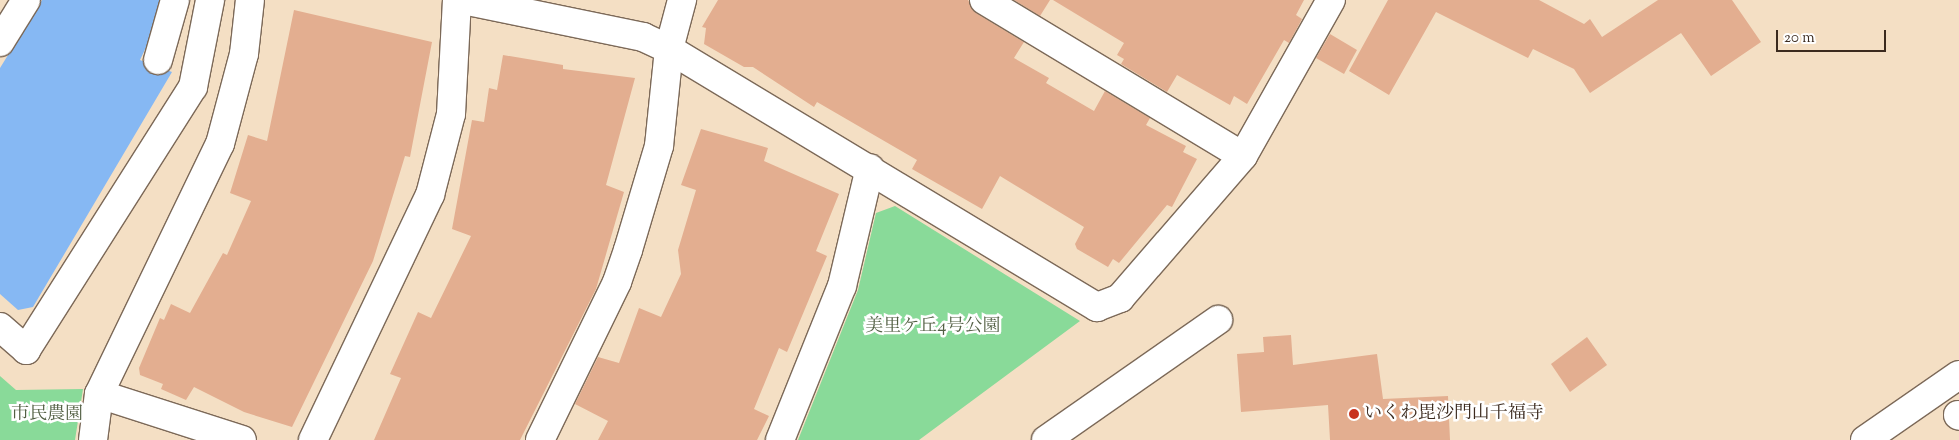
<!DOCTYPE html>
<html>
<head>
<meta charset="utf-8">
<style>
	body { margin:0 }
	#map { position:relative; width:1959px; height:440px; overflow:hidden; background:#f4dfc4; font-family:"Sorts Mill Goudy","Noto Serif JP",serif }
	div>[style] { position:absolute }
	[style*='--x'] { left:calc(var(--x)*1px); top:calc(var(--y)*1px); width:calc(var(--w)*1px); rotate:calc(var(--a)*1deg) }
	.green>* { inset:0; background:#89da99 }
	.water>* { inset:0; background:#86b8f3 }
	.building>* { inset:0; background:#e3ae90 }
	.roads { filter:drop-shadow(1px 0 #7c6958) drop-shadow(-1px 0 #7c6958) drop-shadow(0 1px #7c6958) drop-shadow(0 -1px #7c6958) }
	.minor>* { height:28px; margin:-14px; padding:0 14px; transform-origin:14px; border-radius:14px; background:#fff }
	.dots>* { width:14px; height:14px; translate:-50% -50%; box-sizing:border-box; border:2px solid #fff; border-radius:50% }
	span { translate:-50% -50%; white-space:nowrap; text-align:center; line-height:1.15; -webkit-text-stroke:5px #fff; paint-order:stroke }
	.park-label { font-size:18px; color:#525f43 }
	.poi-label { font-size:18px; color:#3b2a1e }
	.left { translate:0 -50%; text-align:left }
	.scale { position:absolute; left:1776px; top:30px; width:110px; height:22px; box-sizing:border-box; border:2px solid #3b2a1e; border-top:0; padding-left:6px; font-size:15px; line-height:18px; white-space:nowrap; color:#3b2a1e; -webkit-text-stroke:4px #fff; paint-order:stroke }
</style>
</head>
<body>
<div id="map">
	<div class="green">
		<div style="clip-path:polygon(895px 206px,1080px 321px,919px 440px,798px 440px,858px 290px,876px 213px)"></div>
		<div style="clip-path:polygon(0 376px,16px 390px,83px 389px,75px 440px,0 440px)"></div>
	</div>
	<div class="water">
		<div style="clip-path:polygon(42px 0,160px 0,156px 26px,140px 60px,172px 72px,33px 307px,18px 310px,0 294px,0 68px)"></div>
	</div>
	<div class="building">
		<div style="clip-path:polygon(718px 0,968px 0,976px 13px,1024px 42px,1014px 58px,1049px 78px,1046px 83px,1094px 111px,1105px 91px,1150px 118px,1146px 125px,1186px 146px,1183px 152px,1197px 159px,1172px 207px,1167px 205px,1119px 263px,1113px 259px,1108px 267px,1077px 249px,1075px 244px,1084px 227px,1000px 176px,982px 209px,912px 169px,917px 160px,817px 102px,814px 107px,753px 67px,744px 67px,704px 44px,706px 28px,702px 27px)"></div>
		<div style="clip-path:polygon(1014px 0,1050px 0,1040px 16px)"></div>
		<div style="clip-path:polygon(1053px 0,1304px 0,1296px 15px,1302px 19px,1289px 43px,1284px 40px,1247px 104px,1234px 96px,1230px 105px,1177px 75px,1167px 92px,1121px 64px,1124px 59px,1117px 55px,1124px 43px)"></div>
		<div style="clip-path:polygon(1388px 0,1539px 0,1584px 24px,1590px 19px,1602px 37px,1658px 0,1732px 0,1761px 42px,1711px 76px,1681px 33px,1590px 93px,1574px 69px,1533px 49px,1528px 58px,1436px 12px,1389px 95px,1349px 71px)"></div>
		<div style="clip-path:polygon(294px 10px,432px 42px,410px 157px,405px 156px,373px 261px,292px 427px,244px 412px,194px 387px,186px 400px,161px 389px,163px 384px,140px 375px,139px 368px,160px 318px,164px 320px,171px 304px,190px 313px,223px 253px,227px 255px,251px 201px,230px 193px,248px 135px,267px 141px)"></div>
		<div style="clip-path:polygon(1330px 34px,1357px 50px,1344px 74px,1316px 58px)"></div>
		<div style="clip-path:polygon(503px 55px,563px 65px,563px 69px,635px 78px,606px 185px,624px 192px,596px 289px,520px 440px,374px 440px,401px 378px,390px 374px,418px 312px,431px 318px,471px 236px,452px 229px,472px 120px,484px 122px,489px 88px,497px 90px)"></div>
		<div style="clip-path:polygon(701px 129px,768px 148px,764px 161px,839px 194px,816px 251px,827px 256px,787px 352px,779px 348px,754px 409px,769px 416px,757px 440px,598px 440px,608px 421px,575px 404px,598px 357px,619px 363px,639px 308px,661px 317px,681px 274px,678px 250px,696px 190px,681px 185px)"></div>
		<div style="clip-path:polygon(1291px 335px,1293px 365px,1377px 354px,1383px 399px,1448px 396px,1450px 440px,1330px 440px,1328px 405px,1241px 412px,1237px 354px,1264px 352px,1263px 337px)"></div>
		<div style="clip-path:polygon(1587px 337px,1607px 365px,1570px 392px,1551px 364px)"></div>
	</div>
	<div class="roads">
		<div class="minor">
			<div style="--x:463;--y:0;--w:184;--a:11.6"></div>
			<div style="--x:643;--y:37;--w:29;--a:25"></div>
			<div style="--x:669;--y:49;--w:500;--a:31.1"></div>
			<div style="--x:1097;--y:307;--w:25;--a:-21"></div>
			<div style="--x:1120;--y:298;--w:188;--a:-49.1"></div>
			<div style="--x:1243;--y:156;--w:179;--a:-60.6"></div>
			<div style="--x:984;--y:0;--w:302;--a:31.1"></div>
			<div style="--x:0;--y:42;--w:49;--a:-58.2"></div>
			<div style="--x:158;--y:60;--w:62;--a:-74.2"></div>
			<div style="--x:0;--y:327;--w:35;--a:41"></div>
			<div style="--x:26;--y:350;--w:312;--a:-57.6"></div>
			<div style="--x:193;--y:87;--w:89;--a:-78.9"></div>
			<div style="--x:99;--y:394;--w:150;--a:17.8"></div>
			<div style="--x:1958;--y:415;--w:1;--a:45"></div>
			<div style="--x:93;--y:440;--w:46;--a:-82.6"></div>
			<div style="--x:99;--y:394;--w:278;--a:-64.2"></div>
			<div style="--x:220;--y:144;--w:93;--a:-75.1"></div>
			<div style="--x:244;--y:54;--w:54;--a:-83.7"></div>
			<div style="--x:313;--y:440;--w:272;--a:-64.5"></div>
			<div style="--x:430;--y:195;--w:84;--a:-75.5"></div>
			<div style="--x:451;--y:114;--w:114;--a:-87"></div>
			<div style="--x:540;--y:440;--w:176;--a:-64"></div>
			<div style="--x:617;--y:282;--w:34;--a:-71"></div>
			<div style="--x:628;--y:250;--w:109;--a:-73.4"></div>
			<div style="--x:659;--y:146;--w:98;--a:-84.1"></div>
			<div style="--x:669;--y:49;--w:51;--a:-75.1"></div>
			<div style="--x:780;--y:440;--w:166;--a:-68.1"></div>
			<div style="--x:842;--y:286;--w:121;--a:-76.7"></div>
			<div style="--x:1046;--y:440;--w:210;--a:-34.9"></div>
			<div style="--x:1865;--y:440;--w:114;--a:-34.7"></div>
		</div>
	</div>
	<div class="dots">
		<div style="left:1354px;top:414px;background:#c8321e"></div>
	</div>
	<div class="park-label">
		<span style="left:933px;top:327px">美里ケ丘4号公園</span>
		<span style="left:47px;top:415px">市民農園</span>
	</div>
	<div class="poi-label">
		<span class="left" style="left:1364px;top:414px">いくわ毘沙門山千福寺</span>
	</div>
	<div class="scale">20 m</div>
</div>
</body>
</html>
